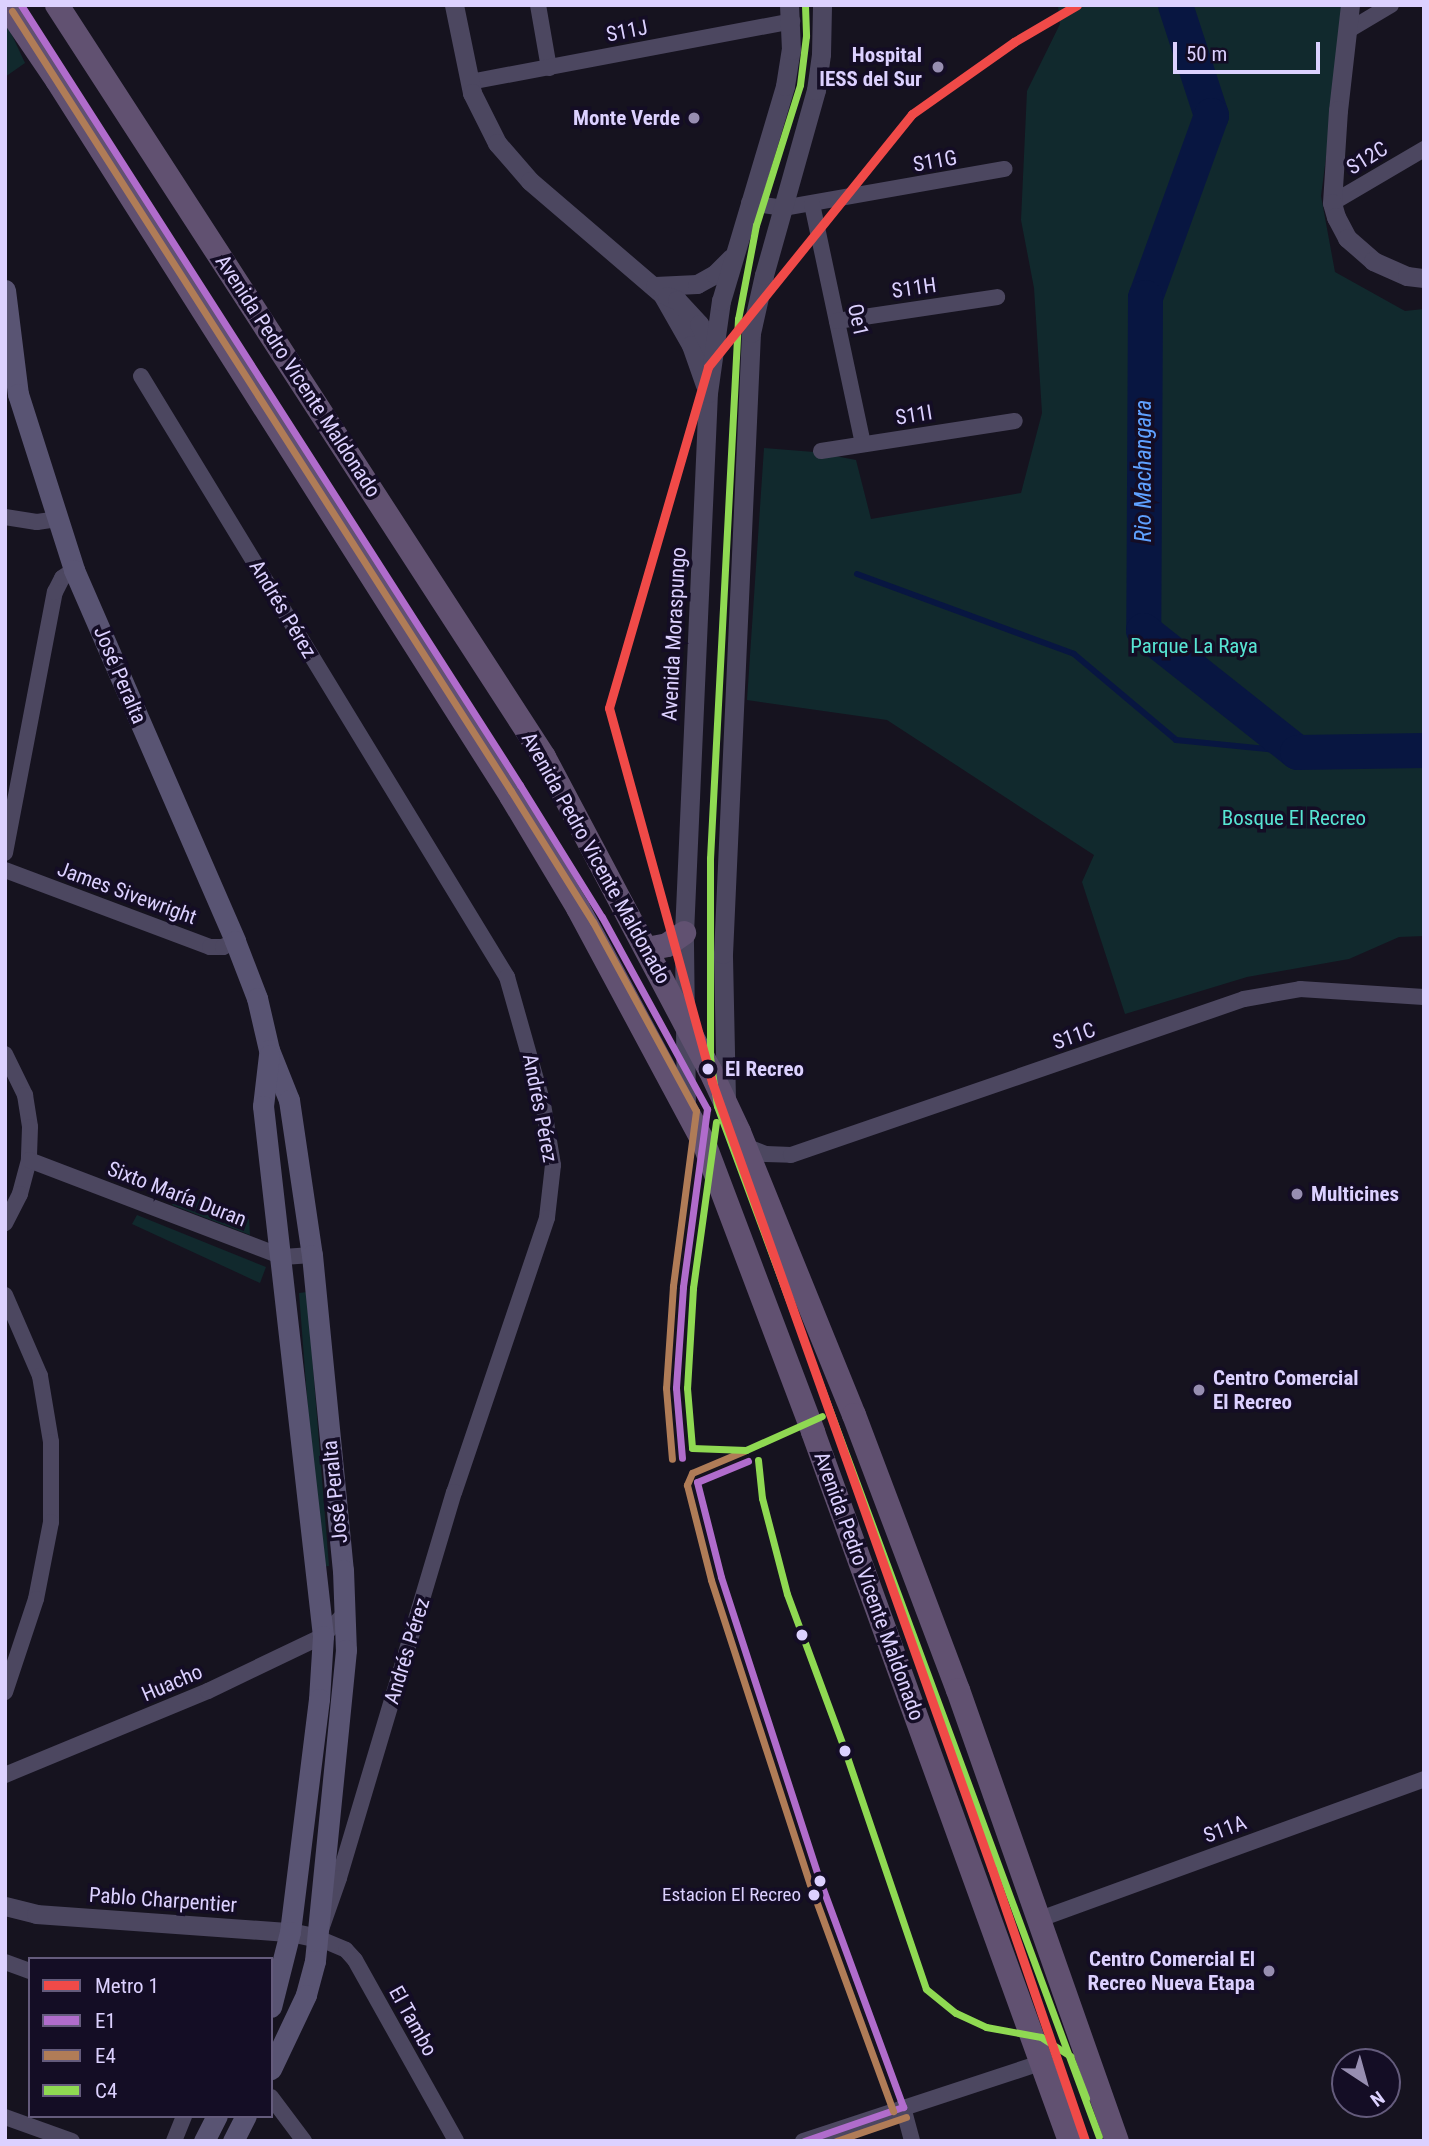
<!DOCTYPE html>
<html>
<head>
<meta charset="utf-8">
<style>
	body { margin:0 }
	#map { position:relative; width:1429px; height:2146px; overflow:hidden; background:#16131f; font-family:"Roboto Condensed",sans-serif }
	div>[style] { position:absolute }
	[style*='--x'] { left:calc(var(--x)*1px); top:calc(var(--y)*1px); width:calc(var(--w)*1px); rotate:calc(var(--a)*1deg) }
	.green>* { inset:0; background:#11292d }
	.stream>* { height:6px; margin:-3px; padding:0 3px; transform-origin:3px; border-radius:3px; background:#081641 }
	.river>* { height:35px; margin:-17.5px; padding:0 17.5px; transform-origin:17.5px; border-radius:17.5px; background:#081641 }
	.minor>* { height:16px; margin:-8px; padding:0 8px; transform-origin:8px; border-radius:8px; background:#4c4760 }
	.tertiary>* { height:19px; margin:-9.5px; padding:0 9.5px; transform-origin:9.5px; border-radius:9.5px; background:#4c4760 }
	.secondary>* { height:21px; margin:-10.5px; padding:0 10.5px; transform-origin:10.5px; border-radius:10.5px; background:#595473 }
	.primary>* { height:24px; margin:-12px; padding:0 12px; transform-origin:12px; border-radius:12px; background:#615171 }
	.bus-1>* { height:7px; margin:-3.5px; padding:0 3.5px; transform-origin:3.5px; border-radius:3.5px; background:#b06ccc }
	.bus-2>* { height:7px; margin:-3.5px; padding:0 3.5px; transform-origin:3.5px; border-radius:3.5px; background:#b07c57 }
	.bus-3>* { height:7px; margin:-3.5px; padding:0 3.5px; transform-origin:3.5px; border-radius:3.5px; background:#8fd952 }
	.metro-1>* { height:9px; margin:-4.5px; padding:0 4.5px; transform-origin:4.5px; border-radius:4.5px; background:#f04a48 }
	.dots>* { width:19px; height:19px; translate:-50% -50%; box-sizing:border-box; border:4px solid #140d25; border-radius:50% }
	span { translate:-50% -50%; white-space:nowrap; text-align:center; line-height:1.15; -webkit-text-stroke:7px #140d25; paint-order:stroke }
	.bus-label { font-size:19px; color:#dcd1ff }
	.right { translate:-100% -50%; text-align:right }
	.street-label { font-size:21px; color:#dcd1ff }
	.poi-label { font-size:21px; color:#dcd1ff; font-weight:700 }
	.left { translate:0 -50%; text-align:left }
	.park-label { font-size:21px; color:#57e5d3 }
	.stop-label { font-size:21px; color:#dcd1ff; font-weight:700 }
	.water-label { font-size:23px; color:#5fa1ff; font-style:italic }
	.frame { position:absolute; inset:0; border:7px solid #dcd1ff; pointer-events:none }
	.legend { position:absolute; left:28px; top:1957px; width:245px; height:161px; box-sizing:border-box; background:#140d25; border:2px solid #645b7c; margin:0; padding:9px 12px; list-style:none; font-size:21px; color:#dcd1ff }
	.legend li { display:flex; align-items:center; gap:14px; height:35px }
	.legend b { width:35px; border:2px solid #645b7c }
	.north { position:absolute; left:1331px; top:2048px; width:70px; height:70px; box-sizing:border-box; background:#140d25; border:2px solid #645b7c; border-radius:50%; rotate:144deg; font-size:19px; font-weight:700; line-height:28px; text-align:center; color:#dcd1ff }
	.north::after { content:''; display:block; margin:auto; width:24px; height:32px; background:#978eb1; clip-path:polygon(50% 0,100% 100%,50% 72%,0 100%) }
	.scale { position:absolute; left:1173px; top:42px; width:147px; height:32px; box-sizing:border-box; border:4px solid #dcd1ff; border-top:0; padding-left:9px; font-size:21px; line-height:24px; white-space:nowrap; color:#dcd1ff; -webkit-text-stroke:5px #140d25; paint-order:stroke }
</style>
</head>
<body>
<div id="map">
	<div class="green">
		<div style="clip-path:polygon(1058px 5px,1341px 5px,1342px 35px,1321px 196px,1335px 272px,1405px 311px,1424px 309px,1424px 936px,1399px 937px,1349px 959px,1247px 977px,1125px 1014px,1082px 882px,1094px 855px,887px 720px,747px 700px,764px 448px,814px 452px,856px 460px,871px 519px,1021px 493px,1042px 413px,1034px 288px,1021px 220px,1027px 91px,1060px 24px)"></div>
		<div style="clip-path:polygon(5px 20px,25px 63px,5px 77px)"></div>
		<div style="clip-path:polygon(180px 1191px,249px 1219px,250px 1235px,172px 1205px)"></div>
		<div style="clip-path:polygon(137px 1215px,266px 1267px,260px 1283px,132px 1224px)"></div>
		<div style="clip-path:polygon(307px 1292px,329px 1566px,320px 1567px,299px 1293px)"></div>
	</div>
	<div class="stream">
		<div style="--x:857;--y:574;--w:231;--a:20.2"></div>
		<div style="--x:1074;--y:654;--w:133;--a:40.1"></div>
		<div style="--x:1176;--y:740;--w:122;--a:5.7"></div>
	</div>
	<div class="river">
		<div style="--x:1175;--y:5;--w:116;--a:71.9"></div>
		<div style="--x:1211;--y:115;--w:194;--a:109.9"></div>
		<div style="--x:1145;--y:297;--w:333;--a:90.3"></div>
		<div style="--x:1143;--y:630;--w:196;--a:38.4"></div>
		<div style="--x:1297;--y:752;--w:127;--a:-0.9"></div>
	</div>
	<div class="minor">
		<div style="--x:538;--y:5;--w:64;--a:80.1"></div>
		<div style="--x:1349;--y:30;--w:49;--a:-30.8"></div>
		<div style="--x:470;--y:82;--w:328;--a:-10.7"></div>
		<div style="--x:749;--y:203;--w:34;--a:8"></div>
		<div style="--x:783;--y:208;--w:225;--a:-10"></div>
		<div style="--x:1332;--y:203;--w:107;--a:-30.4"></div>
		<div style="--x:812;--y:204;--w:245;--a:78"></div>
		<div style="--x:837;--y:321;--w:162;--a:-8.5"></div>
		<div style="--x:141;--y:376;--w:704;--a:58.66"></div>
		<div style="--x:507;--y:977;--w:132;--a:74.2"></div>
		<div style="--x:543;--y:1104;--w:62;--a:80.7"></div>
		<div style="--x:553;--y:1165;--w:53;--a:96.5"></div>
		<div style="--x:547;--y:1218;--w:289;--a:108.7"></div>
		<div style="--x:454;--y:1492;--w:403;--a:106.6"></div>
		<div style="--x:339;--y:1878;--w:64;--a:109.3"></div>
		<div style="--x:318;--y:1938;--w:30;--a:23"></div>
		<div style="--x:346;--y:1950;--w:13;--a:48"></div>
		<div style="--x:355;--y:1960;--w:207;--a:60.8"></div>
		<div style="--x:821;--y:451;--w:196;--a:-8.8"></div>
		<div style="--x:5;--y:517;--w:32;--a:9"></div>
		<div style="--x:37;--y:522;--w:22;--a:-8"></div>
		<div style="--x:5;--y:853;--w:266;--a:-79.2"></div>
		<div style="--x:55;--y:592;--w:16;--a:-63"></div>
		<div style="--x:62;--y:578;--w:14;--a:-34"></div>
		<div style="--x:5;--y:870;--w:219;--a:20.6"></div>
		<div style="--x:210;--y:947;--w:13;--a:0"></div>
		<div style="--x:223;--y:947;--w:13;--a:-27"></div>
		<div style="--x:5;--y:1054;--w:46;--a:64"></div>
		<div style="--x:25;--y:1095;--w:32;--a:81"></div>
		<div style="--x:30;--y:1127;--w:33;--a:92"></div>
		<div style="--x:29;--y:1160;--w:35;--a:105"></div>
		<div style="--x:20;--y:1194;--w:33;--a:117"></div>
		<div style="--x:745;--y:1146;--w:22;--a:21"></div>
		<div style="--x:766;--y:1154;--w:25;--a:2"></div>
		<div style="--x:791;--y:1155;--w:479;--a:-19"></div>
		<div style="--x:1244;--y:999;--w:57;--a:-10.1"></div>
		<div style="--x:1300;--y:989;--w:124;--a:3.7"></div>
		<div style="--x:29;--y:1160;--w:272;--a:20.9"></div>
		<div style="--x:283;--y:1257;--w:29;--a:-4"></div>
		<div style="--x:5;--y:1295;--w:88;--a:66.6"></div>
		<div style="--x:40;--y:1376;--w:67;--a:80.5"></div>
		<div style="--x:51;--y:1442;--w:80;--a:90"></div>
		<div style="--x:51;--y:1522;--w:78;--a:101"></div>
		<div style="--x:36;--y:1599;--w:98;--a:108.4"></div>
		<div style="--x:5;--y:1775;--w:220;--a:-22.5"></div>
		<div style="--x:208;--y:1691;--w:127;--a:-25.6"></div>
		<div style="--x:323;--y:1636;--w:32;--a:-46"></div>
		<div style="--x:1040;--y:1919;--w:409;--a:-20"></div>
		<div style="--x:5;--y:1962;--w:27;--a:20"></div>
		<div style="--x:271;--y:2097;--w:55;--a:53.1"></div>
		<div style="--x:903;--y:2107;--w:35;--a:75"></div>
		<div style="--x:5;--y:2117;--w:71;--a:19.7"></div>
		<div style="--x:174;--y:2141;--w:27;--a:-68"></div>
		<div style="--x:803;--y:2141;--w:253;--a:-18.2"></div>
	</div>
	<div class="tertiary">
		<div style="--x:454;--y:5;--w:90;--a:78.4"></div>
		<div style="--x:472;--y:93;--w:56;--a:63.4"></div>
		<div style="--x:497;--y:143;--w:50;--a:49"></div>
		<div style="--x:530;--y:181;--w:174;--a:40.6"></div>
		<div style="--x:662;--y:294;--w:59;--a:60.4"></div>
		<div style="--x:691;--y:345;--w:42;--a:70.7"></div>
		<div style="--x:1350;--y:5;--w:106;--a:96.5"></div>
		<div style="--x:1338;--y:110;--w:93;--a:93.7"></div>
		<div style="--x:1332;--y:203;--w:15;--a:74"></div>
		<div style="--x:1336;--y:217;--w:24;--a:62"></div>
		<div style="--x:1347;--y:238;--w:35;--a:41"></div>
		<div style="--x:1373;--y:261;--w:37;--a:24"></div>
		<div style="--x:1407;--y:276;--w:17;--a:7"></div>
		<div style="--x:655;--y:286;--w:42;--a:-2.7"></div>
		<div style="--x:697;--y:284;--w:21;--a:-29"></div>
		<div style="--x:715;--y:274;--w:23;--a:-45"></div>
		<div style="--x:667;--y:296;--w:11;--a:22"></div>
		<div style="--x:677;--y:300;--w:33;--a:47"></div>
		<div style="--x:699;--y:324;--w:30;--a:64"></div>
		<div style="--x:726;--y:1100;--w:146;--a:-91.2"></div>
		<div style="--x:723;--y:954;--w:622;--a:-87.42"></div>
		<div style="--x:751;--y:333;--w:59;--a:-77.4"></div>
		<div style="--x:764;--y:275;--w:192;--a:-74.3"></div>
		<div style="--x:816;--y:90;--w:36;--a:-82"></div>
		<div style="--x:821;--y:54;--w:49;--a:-88.8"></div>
		<div style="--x:686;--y:1108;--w:175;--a:-90.7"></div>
		<div style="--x:684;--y:933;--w:541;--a:-87.46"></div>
		<div style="--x:708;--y:393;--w:93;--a:-82"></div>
		<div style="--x:721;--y:301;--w:224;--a:-73.4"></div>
		<div style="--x:785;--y:86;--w:36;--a:-81"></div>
		<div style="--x:791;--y:50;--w:45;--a:-92.5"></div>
		<div style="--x:5;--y:1906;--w:32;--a:14"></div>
		<div style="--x:36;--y:1914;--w:255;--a:4.1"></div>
		<div style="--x:290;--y:1932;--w:29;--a:12"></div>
	</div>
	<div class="secondary">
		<div style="--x:5;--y:290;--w:105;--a:82.9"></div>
		<div style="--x:18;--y:394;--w:185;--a:72.3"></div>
		<div style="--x:74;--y:570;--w:404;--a:66.5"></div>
		<div style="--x:235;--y:941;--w:61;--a:68.9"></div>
		<div style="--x:257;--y:998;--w:53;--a:77"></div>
		<div style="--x:269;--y:1050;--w:54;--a:68.2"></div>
		<div style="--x:289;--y:1100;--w:157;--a:81.6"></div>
		<div style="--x:312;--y:1255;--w:317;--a:84.4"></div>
		<div style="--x:343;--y:1570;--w:80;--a:87.9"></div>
		<div style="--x:346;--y:1650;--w:313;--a:95.7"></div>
		<div style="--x:315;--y:1961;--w:35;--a:105"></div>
		<div style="--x:306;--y:1995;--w:82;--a:115.3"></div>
		<div style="--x:269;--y:1055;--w:51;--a:96.7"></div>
		<div style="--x:263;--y:1106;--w:533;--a:83.54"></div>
		<div style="--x:323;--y:1636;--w:63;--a:93.6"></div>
		<div style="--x:319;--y:1699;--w:235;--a:97.1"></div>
		<div style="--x:290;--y:1932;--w:77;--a:104.2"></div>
		<div style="--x:204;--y:2141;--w:28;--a:-63"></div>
		<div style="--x:233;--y:2141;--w:28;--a:-63"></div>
	</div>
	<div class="primary">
		<div style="--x:6;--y:5;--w:91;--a:55.8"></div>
		<div style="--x:57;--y:80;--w:848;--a:57.62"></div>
		<div style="--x:511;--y:796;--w:131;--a:59.1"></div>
		<div style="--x:578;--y:908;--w:267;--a:61.8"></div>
		<div style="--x:704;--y:1143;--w:309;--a:69.3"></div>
		<div style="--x:813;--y:1432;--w:754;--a:70.08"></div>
		<div style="--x:57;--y:5;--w:896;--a:57.07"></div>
		<div style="--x:544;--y:757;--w:354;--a:62.1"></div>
		<div style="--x:710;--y:1070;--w:68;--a:64.9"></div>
		<div style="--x:739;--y:1132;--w:305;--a:67.9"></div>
		<div style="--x:854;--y:1415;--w:294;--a:69.3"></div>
		<div style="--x:958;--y:1690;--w:478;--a:70.6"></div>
		<div style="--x:647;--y:949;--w:20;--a:-11"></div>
		<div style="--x:667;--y:945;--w:21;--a:-35"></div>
	</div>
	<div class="bus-1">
		<div style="--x:21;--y:5;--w:926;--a:57.39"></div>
		<div style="--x:520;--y:785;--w:155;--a:58.2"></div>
		<div style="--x:602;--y:917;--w:219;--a:61.3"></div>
		<div style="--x:707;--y:1109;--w:180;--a:97.7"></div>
		<div style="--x:683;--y:1287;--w:101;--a:94"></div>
		<div style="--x:676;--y:1388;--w:70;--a:85.1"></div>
		<div style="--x:748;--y:1461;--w:55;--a:157.6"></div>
		<div style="--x:697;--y:1482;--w:98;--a:75.8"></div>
		<div style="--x:721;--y:1577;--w:320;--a:72"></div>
		<div style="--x:820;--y:1881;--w:241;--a:69.8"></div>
		<div style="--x:804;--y:2141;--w:105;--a:-19"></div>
	</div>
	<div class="bus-2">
		<div style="--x:12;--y:11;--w:926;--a:57.39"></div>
		<div style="--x:511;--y:791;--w:155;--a:58"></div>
		<div style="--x:593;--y:922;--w:215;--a:61.4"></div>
		<div style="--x:696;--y:1111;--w:177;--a:97.5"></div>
		<div style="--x:673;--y:1286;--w:102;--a:93.9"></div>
		<div style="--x:666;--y:1388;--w:71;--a:85.2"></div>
		<div style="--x:744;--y:1451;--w:56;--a:157.1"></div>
		<div style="--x:692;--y:1473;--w:13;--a:113"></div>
		<div style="--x:687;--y:1485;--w:98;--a:75.8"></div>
		<div style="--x:711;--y:1580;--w:320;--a:72"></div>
		<div style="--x:810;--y:1884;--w:242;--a:69.9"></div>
		<div style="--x:836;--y:2141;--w:74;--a:-18.9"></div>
	</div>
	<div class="bus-3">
		<div style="--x:805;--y:5;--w:31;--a:88"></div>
		<div style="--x:806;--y:36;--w:49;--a:97"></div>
		<div style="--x:800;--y:85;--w:147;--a:107.4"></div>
		<div style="--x:756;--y:225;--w:96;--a:100.8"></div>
		<div style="--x:738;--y:319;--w:540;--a:92.97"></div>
		<div style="--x:710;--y:858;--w:199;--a:90"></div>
		<div style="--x:710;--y:1057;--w:49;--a:81.9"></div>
		<div style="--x:717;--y:1106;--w:1099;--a:69.67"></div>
		<div style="--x:716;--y:1122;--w:168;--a:97.9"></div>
		<div style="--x:693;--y:1288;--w:100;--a:93.4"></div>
		<div style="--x:687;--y:1388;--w:60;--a:85.2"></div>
		<div style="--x:692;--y:1448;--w:54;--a:2.1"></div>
		<div style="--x:746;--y:1450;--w:83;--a:-24.1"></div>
		<div style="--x:758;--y:1460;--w:38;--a:84"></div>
		<div style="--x:762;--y:1498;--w:99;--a:75.4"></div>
		<div style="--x:787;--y:1594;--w:167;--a:69.7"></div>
		<div style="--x:845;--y:1751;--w:251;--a:71.2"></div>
		<div style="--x:926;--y:1989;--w:38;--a:39"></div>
		<div style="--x:956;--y:2013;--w:33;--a:25"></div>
		<div style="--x:986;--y:2027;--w:56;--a:10.3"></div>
		<div style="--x:1041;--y:2037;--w:35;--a:33"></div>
		<div style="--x:1070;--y:2056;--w:45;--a:69.1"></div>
	</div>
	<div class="metro-1">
		<div style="--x:1077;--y:5;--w:73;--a:149.6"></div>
		<div style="--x:1014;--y:42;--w:125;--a:144.8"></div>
		<div style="--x:912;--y:114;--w:325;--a:128.9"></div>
		<div style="--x:708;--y:367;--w:355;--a:106.2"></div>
		<div style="--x:609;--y:708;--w:388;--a:74.6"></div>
		<div style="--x:712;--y:1082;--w:835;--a:70.42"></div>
		<div style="--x:992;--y:1869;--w:287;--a:71.1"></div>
	</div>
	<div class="dots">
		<div style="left:938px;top:67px;background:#978eb1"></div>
		<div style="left:694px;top:118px;background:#978eb1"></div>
		<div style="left:708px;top:1069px;background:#dcd1ff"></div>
		<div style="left:1297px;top:1194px;background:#978eb1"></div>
		<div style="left:1199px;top:1390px;background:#978eb1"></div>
		<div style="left:802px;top:1635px;background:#dcd1ff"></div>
		<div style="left:845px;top:1751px;background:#dcd1ff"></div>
		<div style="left:820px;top:1881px;background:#dcd1ff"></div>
		<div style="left:814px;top:1895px;background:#dcd1ff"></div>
		<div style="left:1269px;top:1971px;background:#978eb1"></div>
	</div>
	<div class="bus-label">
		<span class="right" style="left:801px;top:1895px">Estacion El Recreo</span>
	</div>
	<div class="street-label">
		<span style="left:627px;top:31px;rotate:-11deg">S11J</span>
		<span style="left:1367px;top:158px;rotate:-31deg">S12C</span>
		<span style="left:935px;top:161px;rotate:-10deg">S11G</span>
		<span style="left:914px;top:288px;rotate:-8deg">S11H</span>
		<span style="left:858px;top:320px;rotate:78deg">Oe1</span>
		<span style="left:298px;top:376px;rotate:57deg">Avenida Pedro Vicente Maldonado</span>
		<span style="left:914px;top:415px;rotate:-9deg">S11I</span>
		<span style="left:283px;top:609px;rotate:59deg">Andrés Pérez</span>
		<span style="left:674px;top:634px;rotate:-87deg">Avenida Moraspungo</span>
		<span style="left:120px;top:675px;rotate:67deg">José Peralta</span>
		<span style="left:596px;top:858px;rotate:61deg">Avenida Pedro Vicente Maldonado</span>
		<span style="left:127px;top:893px;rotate:20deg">James Sivewright</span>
		<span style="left:1074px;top:1036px;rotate:-19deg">S11C</span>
		<span style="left:540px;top:1108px;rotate:79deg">Andrés Pérez</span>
		<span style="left:177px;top:1194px;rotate:21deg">Sixto María Duran</span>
		<span style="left:335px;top:1492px;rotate:-96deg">José Peralta</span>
		<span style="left:869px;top:1586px;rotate:70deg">Avenida Pedro Vicente Maldonado</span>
		<span style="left:407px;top:1651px;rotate:-73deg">Andrés Pérez</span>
		<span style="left:172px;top:1683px;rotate:-23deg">Huacho</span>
		<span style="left:1225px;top:1829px;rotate:-20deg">S11A</span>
		<span style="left:163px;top:1900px;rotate:4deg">Pablo Charpentier</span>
		<span style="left:413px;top:2021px;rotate:61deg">El Tambo</span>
	</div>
	<div class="poi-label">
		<span class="right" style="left:922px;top:67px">Hospital<br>IESS del Sur</span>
		<span class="right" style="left:680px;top:118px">Monte Verde</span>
		<span class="left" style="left:1311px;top:1194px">Multicines</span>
		<span class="left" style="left:1213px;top:1390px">Centro Comercial<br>El Recreo</span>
		<span class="right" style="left:1255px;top:1971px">Centro Comercial El<br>Recreo Nueva Etapa</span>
	</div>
	<div class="park-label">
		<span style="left:1194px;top:646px">Parque La Raya</span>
		<span style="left:1294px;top:818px">Bosque El Recreo</span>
	</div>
	<div class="stop-label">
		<span class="left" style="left:725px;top:1069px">El Recreo</span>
	</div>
	<div class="water-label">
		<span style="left:1144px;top:471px;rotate:-90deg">Rio Machangara</span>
	</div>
	<div class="frame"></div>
	<ul class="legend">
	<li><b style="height:9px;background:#f04a48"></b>Metro 1</li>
	<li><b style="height:9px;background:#b06ccc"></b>E1</li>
	<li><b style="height:9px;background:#b07c57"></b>E4</li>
	<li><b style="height:9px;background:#8fd952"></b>C4</li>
	</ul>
	<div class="north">N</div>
	<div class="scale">50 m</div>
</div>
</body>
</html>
